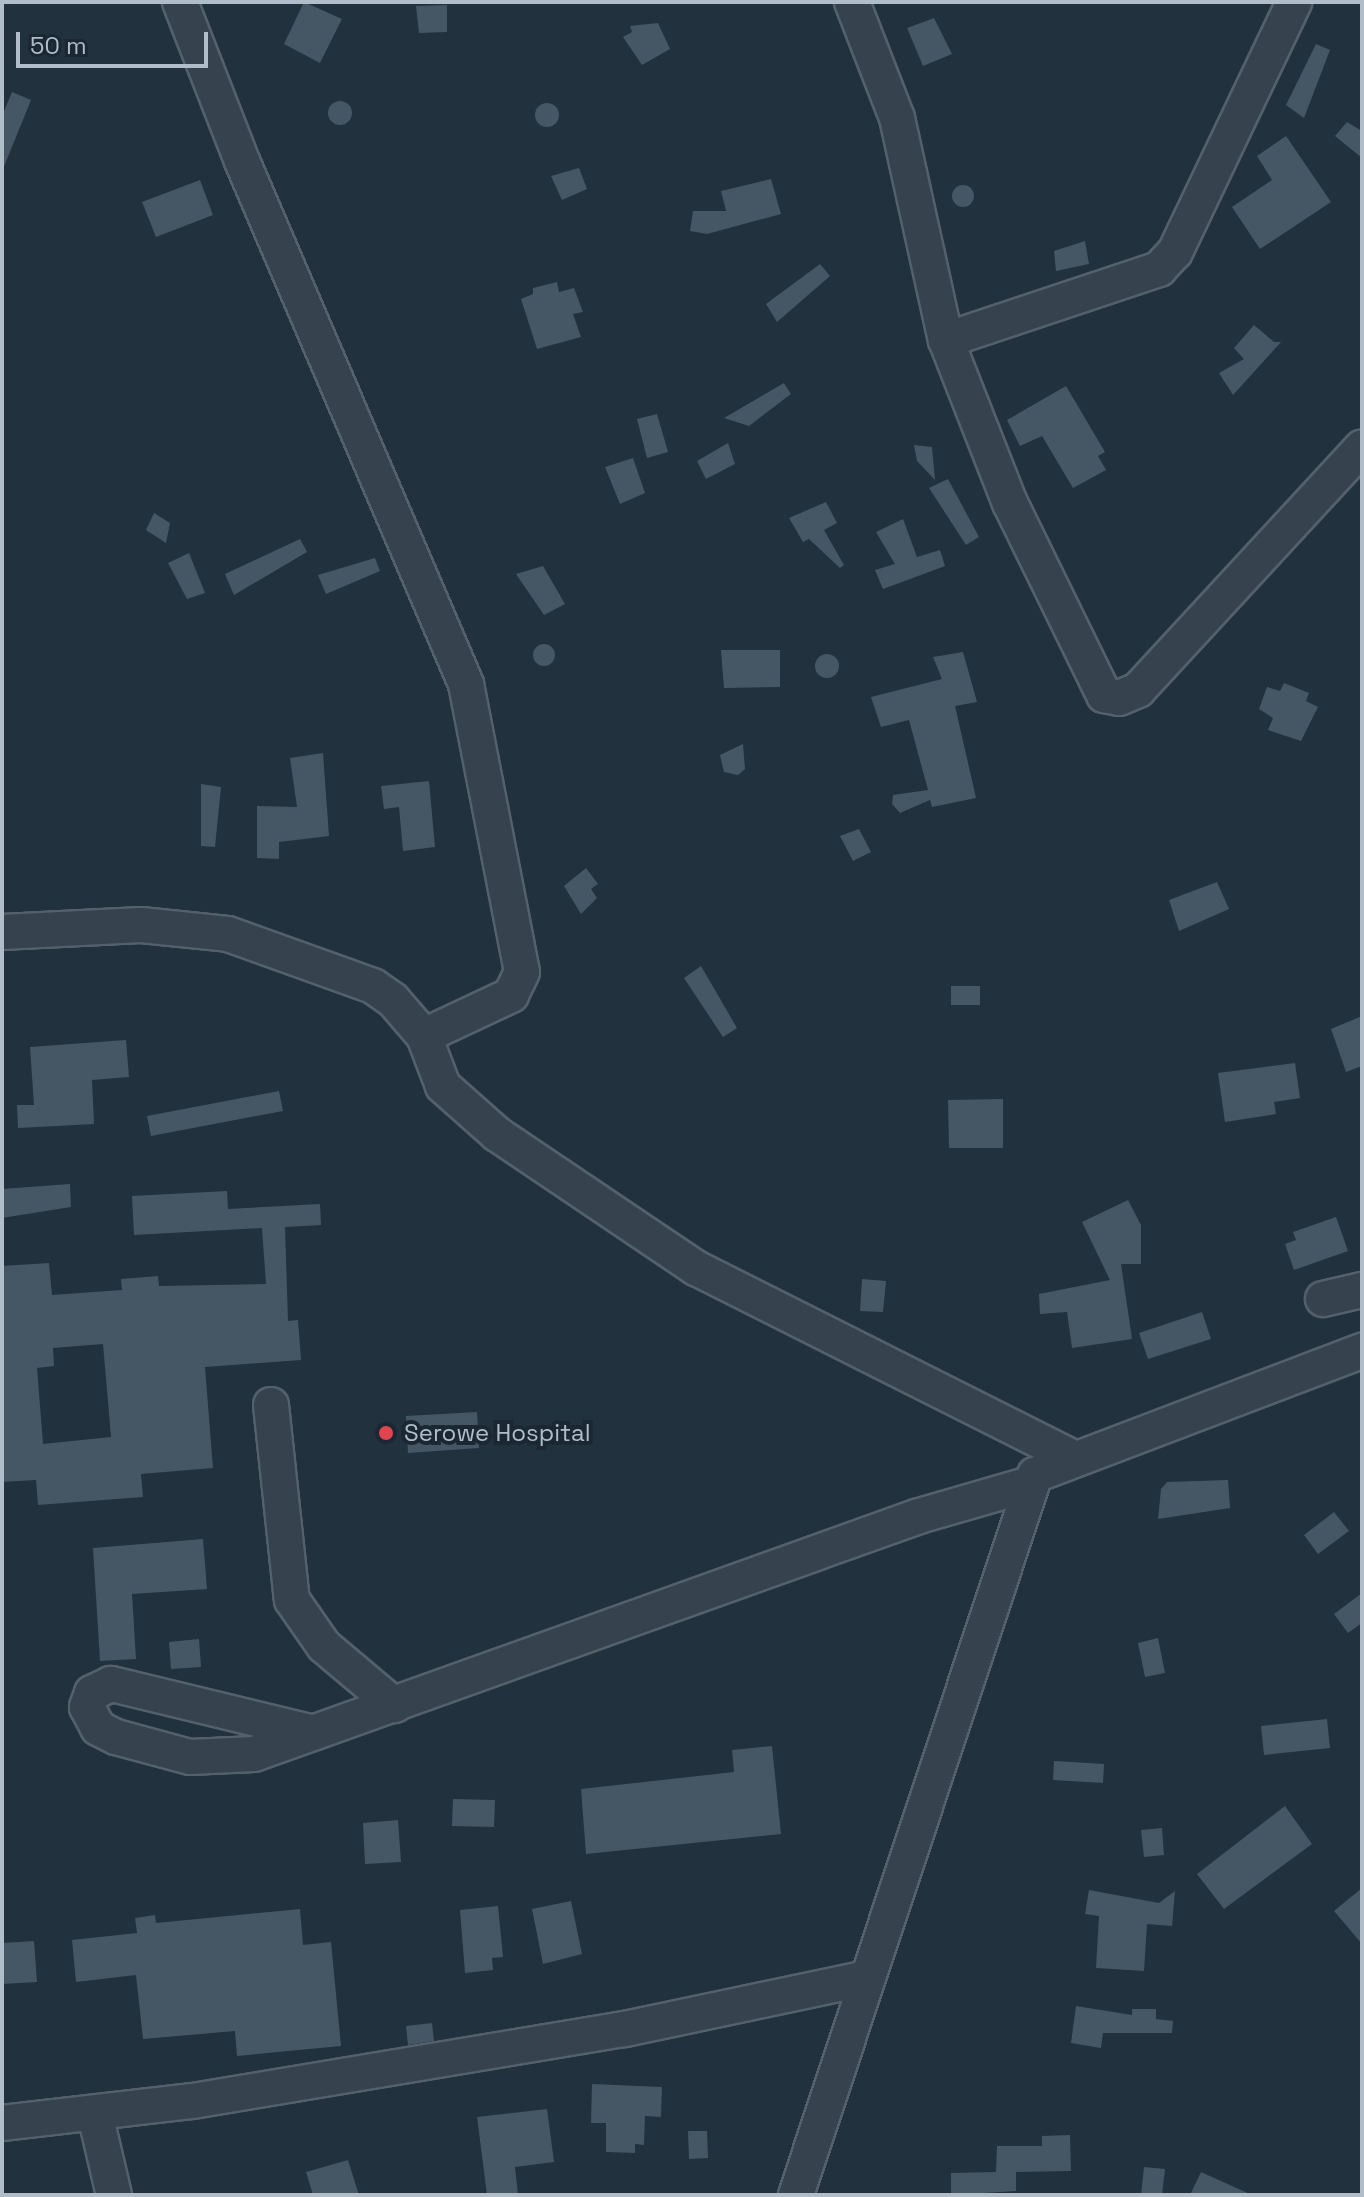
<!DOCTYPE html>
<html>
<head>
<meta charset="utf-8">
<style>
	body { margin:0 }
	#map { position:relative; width:1364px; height:2197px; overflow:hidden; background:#21313e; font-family:"Space Grotesk",sans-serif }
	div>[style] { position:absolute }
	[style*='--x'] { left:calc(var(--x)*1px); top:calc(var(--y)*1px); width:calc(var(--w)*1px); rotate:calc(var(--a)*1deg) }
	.building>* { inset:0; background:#455765 }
	.round { border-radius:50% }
	.roads { filter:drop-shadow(2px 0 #54616c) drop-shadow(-2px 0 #54616c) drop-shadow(0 2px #54616c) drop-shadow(0 -2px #54616c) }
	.minor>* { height:34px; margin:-17px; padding:0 17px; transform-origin:17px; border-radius:17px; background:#36434e }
	.dots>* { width:22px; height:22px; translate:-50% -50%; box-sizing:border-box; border:4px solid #1b2833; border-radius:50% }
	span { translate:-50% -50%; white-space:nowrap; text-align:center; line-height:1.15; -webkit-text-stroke:8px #1b2833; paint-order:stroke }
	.poi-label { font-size:24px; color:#b1beca }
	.left { translate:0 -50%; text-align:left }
	.frame { position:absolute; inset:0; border:4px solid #b1beca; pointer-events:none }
	.scale { position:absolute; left:16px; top:32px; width:192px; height:36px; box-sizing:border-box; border:4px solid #b1beca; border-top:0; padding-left:10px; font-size:24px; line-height:28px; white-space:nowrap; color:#b1beca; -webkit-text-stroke:6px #1b2833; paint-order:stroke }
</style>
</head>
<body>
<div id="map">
	<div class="building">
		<div style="clip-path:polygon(304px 2px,342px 19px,320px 63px,284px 44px)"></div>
		<div style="clip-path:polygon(447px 5px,447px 32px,419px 33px,416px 6px)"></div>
		<div style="clip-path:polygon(934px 18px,952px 54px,923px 66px,907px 28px)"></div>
		<div style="clip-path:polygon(658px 23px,670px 49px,642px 65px,623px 37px,632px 32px,630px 26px)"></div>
		<div style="clip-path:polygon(1316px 44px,1330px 50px,1304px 118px,1286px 105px)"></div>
		<div style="clip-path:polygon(12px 92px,31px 100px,3px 169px,2px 116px)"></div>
		<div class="round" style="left:328px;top:101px;width:24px;height:24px"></div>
		<div class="round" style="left:535px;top:103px;width:24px;height:24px"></div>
		<div style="clip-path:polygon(1347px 122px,1362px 131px,1362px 158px,1335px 136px)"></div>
		<div style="clip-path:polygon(1286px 136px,1331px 202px,1260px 249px,1232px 207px,1272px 180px,1257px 156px)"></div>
		<div style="clip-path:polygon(579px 168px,587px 189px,562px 200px,551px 176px)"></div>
		<div style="clip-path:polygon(771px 179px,781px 214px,707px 234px,690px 231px,693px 211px,726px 211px,721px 191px)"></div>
		<div style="clip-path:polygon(200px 180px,213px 215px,156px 237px,142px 202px)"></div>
		<div class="round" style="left:952px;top:185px;width:22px;height:22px"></div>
		<div style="clip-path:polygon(1085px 241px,1089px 264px,1056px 271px,1054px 251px)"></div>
		<div style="clip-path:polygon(820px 264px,830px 276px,777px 322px,766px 304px)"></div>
		<div style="clip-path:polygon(557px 282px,559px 292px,574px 288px,583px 312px,573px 314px,581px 337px,537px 349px,521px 299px,533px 294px,533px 288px)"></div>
		<div style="clip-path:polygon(1254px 325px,1274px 342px,1281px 342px,1233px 395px,1219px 373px,1244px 359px,1234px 348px)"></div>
		<div style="clip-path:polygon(784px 383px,791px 394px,749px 426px,724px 418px)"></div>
		<div style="clip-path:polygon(1066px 386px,1105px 452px,1098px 456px,1106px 470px,1073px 488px,1042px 436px,1020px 446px,1007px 420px)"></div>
		<div style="clip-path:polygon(657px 414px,668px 452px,647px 458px,637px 419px)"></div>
		<div style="clip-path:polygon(728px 443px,735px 464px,706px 479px,697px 461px)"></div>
		<div style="clip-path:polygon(914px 445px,932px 447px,935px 480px,917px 461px)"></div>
		<div style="clip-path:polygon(633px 458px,645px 493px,620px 504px,605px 467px)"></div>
		<div style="clip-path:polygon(948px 479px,979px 537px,966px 545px,929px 488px)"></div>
		<div style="clip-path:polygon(826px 502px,837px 523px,824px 530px,844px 565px,840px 568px,809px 539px,803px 542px,789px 518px)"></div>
		<div style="clip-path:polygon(154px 513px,170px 523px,166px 543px,146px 530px)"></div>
		<div style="clip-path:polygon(903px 519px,917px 557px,940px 550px,945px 566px,883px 589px,875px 570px,895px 564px,876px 532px)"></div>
		<div style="clip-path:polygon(300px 539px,307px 552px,234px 595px,225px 574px)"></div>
		<div style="clip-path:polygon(189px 553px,205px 593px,187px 599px,168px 563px)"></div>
		<div style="clip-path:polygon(375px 558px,380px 571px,326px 594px,318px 575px)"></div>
		<div style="clip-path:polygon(543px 566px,565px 604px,544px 615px,516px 574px)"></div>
		<div class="round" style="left:533px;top:644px;width:22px;height:22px"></div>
		<div style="clip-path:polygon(721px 650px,780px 650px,780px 687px,724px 688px)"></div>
		<div style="clip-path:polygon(963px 652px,977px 702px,955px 706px,976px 798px,932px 807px,930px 800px,900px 813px,892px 804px,893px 795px,928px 790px,909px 720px,881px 727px,871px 697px,942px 679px,933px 657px)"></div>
		<div class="round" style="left:815px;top:654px;width:24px;height:24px"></div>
		<div style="clip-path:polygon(1284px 683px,1309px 693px,1306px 701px,1318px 707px,1301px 741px,1268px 730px,1273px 718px,1259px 709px,1267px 687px,1280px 691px)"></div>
		<div style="clip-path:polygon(743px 744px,745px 769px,738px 775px,724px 772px,720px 755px)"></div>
		<div style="clip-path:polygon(323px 753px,329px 836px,279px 842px,279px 859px,257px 858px,257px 806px,297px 807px,290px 758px)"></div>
		<div style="clip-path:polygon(429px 781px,435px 847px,403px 851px,399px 807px,384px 809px,381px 786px)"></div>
		<div style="clip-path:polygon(201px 784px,221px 787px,215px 847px,201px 846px)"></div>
		<div style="clip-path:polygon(859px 829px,871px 852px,853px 861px,840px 836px)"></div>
		<div style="clip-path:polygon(586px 868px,598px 884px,591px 889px,597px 898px,581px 914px,564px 886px)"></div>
		<div style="clip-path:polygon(1217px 882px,1229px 909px,1179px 931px,1169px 900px)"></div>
		<div style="clip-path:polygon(701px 966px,737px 1028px,723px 1037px,684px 978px)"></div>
		<div style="clip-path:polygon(951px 986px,980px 986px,980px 1005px,951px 1005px)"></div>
		<div style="clip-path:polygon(1362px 1016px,1362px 1066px,1346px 1072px,1331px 1029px)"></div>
		<div style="clip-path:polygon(126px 1040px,129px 1077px,92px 1080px,94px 1124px,18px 1128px,17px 1105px,34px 1105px,30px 1047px)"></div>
		<div style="clip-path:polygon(1295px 1063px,1300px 1098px,1274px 1102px,1276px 1114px,1225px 1122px,1218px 1073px)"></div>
		<div style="clip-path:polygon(279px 1091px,283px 1111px,151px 1136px,147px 1116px)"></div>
		<div style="clip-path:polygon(1003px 1099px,1003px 1148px,949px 1148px,948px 1100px)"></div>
		<div style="clip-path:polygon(70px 1184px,71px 1207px,2px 1218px,2px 1189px)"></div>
		<div style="clip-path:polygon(evenodd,227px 1191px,228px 1209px,320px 1204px,321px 1225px,285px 1227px,288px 1321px,298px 1320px,301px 1360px,205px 1367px,213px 1468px,141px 1474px,143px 1497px,38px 1505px,36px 1480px,2px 1482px,2px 1266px,49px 1263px,52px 1295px,122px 1290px,121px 1279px,158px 1276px,159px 1286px,266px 1284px,262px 1228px,134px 1235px,132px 1196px,227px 1191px,103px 1344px,111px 1437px,43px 1444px,37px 1368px,54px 1366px,53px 1348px,103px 1344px)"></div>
		<div style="clip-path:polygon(1128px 1200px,1141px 1225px,1141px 1264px,1121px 1264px,1132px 1339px,1072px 1348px,1067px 1312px,1040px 1314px,1039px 1294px,1110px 1280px,1082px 1222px)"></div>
		<div style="clip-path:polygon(1336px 1217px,1348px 1251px,1294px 1270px,1285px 1244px,1296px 1240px,1293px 1232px)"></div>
		<div style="clip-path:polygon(862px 1279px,886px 1281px,883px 1312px,860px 1311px)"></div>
		<div style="clip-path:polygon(1202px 1312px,1211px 1339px,1148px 1359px,1139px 1333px)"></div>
		<div style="clip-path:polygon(477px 1412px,479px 1448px,408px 1453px,406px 1416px)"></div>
		<div style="clip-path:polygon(1228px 1480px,1230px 1508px,1158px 1519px,1161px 1489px,1167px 1482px)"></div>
		<div style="clip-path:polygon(1334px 1512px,1349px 1531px,1318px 1554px,1304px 1535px)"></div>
		<div style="clip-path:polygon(203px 1539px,207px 1589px,132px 1594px,136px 1659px,100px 1661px,93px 1548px)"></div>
		<div style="clip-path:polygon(1362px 1593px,1362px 1623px,1348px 1633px,1334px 1614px)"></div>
		<div style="clip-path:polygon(1158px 1638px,1165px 1673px,1145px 1677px,1138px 1643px)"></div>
		<div style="clip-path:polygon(199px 1639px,201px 1667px,171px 1669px,169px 1642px)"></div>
		<div style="clip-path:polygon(1327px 1719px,1330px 1748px,1264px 1755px,1261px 1726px)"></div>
		<div style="clip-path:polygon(772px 1746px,781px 1834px,586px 1854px,581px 1789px,734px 1772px,732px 1750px)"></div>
		<div style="clip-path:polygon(1054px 1761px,1104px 1764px,1103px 1783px,1053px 1780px)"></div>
		<div style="clip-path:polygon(453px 1799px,495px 1800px,494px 1827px,452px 1826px)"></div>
		<div style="clip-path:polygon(1285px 1806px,1312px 1844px,1224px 1909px,1197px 1874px)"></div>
		<div style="clip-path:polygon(398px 1820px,401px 1862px,365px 1864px,363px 1823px)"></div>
		<div style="clip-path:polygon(1162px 1828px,1164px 1855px,1144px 1857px,1141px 1830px)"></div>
		<div style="clip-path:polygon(1362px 1888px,1362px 1944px,1334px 1911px)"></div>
		<div style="clip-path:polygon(1089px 1890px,1159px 1903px,1175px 1891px,1172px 1926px,1147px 1924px,1144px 1971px,1096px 1968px,1099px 1916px,1085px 1914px)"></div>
		<div style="clip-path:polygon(571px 1901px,582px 1954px,543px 1964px,532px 1909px)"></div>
		<div style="clip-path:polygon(498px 1906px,503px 1957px,492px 1958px,493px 1970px,465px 1973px,460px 1910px)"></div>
		<div style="clip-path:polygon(300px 1909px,303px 1945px,331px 1942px,341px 2046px,237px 2056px,235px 2031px,143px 2039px,136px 1975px,76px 1982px,72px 1940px,137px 1933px,135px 1918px,155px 1915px,156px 1923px)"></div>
		<div style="clip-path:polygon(34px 1941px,37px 1982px,2px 1984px,2px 1943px)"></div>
		<div style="clip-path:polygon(1076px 2006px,1132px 2015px,1132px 2009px,1156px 2009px,1156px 2019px,1173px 2021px,1172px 2033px,1103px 2033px,1101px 2048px,1071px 2043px)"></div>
		<div style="clip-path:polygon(432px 2023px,434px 2041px,408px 2045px,406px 2026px)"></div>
		<div style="clip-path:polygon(592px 2084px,662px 2087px,661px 2117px,645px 2116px,644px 2145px,635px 2144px,635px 2153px,606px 2152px,606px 2123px,591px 2123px)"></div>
		<div style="clip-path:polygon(547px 2109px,554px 2162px,515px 2167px,518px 2195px,487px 2195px,477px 2117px)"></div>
		<div style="clip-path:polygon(688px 2131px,707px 2131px,708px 2158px,689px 2159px)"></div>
		<div style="clip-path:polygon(1070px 2135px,1071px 2171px,1016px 2172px,1016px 2191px,951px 2195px,951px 2173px,996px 2172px,997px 2146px,1042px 2146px,1042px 2136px)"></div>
		<div style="clip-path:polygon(348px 2160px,359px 2195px,313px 2195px,306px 2172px)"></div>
		<div style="clip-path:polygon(1144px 2167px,1165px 2169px,1162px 2195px,1141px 2195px)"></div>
		<div style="clip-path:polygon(1201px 2172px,1252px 2195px,1190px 2195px)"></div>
	</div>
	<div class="roads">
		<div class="minor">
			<div style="--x:180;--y:2;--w:171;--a:68.7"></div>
			<div style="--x:242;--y:161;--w:569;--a:66.81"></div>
			<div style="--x:466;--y:684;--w:293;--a:79"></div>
			<div style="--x:522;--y:972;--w:25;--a:116"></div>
			<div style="--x:511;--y:995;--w:96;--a:154.8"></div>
			<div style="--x:852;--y:2;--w:124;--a:68.8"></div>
			<div style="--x:897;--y:118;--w:227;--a:77.6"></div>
			<div style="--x:946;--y:340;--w:175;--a:68.6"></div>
			<div style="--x:1010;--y:503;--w:214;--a:63.9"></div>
			<div style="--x:1104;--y:695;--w:15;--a:11"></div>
			<div style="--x:1119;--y:698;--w:21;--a:-23"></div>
			<div style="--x:1138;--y:690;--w:330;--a:-47.3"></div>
			<div style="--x:946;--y:340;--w:225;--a:-18.4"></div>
			<div style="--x:1159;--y:269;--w:23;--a:-47"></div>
			<div style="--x:1175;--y:252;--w:277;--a:-64.5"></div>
			<div style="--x:2;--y:932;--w:139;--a:-2.9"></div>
			<div style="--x:141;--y:925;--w:87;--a:5.9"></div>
			<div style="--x:228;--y:934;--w:154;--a:19.7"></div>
			<div style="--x:373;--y:986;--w:24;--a:35"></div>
			<div style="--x:393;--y:1000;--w:48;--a:49.3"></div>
			<div style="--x:424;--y:1036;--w:53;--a:69.2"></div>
			<div style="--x:443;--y:1086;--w:72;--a:41.6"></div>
			<div style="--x:497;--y:1134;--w:240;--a:34"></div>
			<div style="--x:696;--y:1268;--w:420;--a:26.7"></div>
			<div style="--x:1323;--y:1299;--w:40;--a:-13"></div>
			<div style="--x:271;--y:1405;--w:196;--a:83.9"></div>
			<div style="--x:292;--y:1600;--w:56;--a:55.2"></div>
			<div style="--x:324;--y:1646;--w:92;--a:40.1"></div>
			<div style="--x:310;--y:1732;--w:205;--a:-166.4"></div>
			<div style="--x:111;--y:1684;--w:21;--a:155"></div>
			<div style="--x:92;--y:1693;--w:15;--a:110"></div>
			<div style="--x:87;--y:1707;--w:24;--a:62"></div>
			<div style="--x:98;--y:1728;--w:20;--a:27"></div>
			<div style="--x:116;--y:1737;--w:77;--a:15.1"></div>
			<div style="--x:190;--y:1757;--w:64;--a:-2.7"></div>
			<div style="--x:254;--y:1754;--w:706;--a:-19.69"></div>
			<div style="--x:919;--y:1516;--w:116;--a:-16.1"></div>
			<div style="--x:95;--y:2114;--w:83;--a:76.8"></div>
			<div style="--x:2;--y:2123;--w:192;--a:-6.6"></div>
			<div style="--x:193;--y:2101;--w:438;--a:-9.5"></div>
			<div style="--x:625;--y:2029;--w:243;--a:-11.9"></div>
			<div style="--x:796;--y:2195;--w:759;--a:-71.64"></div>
			<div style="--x:1035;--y:1475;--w:350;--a:-20.8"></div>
		</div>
	</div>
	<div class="dots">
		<div style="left:386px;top:1433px;background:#e0444e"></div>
	</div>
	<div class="poi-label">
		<span class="left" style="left:404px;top:1433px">Serowe Hospital</span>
	</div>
	<div class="frame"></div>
	<div class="scale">50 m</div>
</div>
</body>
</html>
